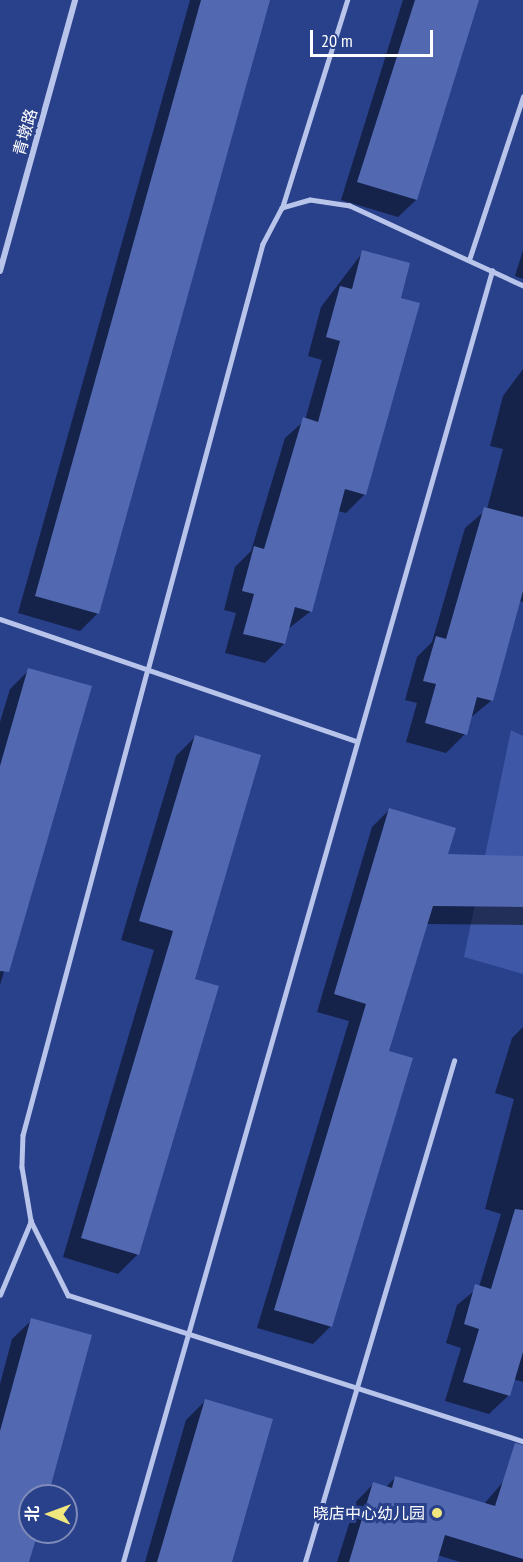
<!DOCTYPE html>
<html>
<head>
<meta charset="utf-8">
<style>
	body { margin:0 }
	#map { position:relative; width:523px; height:1562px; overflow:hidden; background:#29408b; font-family:"PT Sans Narrow","Noto Sans SC",sans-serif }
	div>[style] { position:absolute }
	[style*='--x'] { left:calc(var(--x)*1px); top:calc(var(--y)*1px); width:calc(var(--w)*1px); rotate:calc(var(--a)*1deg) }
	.green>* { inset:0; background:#3e58a7 }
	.shadow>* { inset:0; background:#0007 }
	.building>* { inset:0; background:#5269b2 }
	.service>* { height:4.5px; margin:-2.25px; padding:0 2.25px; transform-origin:2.25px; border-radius:2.25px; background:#b8c4e9 }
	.minor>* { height:6px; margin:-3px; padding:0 3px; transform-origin:3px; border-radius:3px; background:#b8c4e9 }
	.dots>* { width:16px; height:16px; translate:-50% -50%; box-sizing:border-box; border:3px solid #29408b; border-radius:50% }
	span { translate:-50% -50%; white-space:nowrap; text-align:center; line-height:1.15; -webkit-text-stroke:6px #29408b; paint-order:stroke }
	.street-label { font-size:16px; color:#fff }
	.poi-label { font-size:16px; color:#fff }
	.right { translate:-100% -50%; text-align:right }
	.north { position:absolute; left:18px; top:1484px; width:60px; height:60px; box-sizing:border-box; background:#29408b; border:2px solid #7f8cb9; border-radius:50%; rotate:271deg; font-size:16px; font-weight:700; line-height:24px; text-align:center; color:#fff }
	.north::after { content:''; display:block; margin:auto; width:21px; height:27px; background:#f1e77f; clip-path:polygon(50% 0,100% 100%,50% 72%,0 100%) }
	.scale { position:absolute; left:310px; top:30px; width:123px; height:27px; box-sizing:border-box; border:3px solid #fff; border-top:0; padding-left:8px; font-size:18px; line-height:21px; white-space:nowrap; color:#fff; -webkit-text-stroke:4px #29408b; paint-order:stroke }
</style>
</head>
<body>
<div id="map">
	<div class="green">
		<div style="clip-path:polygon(511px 730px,523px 736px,523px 974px,464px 957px)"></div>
	</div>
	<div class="shadow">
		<div style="clip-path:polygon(190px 0,268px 0,98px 613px,80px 631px,18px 613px)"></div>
		<div style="clip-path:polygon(403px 0,478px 0,416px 200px,398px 217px,341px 200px)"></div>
		<div style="clip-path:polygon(523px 250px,523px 279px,515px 276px)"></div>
		<div style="clip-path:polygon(363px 252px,399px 299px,365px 494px,346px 513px,338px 511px,311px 611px,288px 629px,284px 644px,265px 663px,225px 653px,236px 613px,224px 610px,235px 567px,251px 551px,285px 438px,305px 420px,322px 360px,308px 356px,321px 307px)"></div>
		<div style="clip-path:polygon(523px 369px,523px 602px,519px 601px,492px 700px,469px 719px,465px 734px,446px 753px,406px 742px,417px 703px,405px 700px,417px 657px,432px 642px,465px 528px,487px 509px,503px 449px,490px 446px,503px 396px)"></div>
		<div style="clip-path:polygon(29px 670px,90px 687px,0 985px,0 722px,10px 689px)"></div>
		<div style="clip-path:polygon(195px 737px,193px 980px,217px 987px,137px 1255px,118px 1274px,63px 1257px,154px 950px,121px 940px,176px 756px)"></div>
		<div style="clip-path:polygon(390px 809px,446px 856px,523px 857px,523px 925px,426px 924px,388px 1052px,331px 1326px,313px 1344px,257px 1328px,349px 1021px,317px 1012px,372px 827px)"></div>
		<div style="clip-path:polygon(523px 1027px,523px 1382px,513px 1379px,509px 1395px,489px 1414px,445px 1401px,461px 1348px,446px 1343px,457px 1305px,479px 1287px,501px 1214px,485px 1209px,514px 1099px,495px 1093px,512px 1038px)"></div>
		<div style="clip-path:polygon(32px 1320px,30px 1532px,36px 1532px,28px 1562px,0 1562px,0 1384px,12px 1339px)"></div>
		<div style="clip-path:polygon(205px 1401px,231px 1562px,145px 1562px,186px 1420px)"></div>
		<div style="clip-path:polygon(396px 1477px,484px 1504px,503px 1482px,523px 1488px,523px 1562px,460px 1562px,437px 1555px,435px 1562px,337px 1562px,356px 1502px,373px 1484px,385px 1488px)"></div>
	</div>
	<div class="building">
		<div style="clip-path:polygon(201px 0,270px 0,99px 614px,35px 596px)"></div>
		<div style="clip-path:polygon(415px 0,479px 0,417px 200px,357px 182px)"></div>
		<div style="clip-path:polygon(362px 250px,410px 263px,401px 298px,420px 303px,366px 495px,345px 489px,312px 612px,295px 607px,285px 644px,243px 634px,254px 594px,242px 591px,254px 546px,264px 549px,303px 417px,318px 422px,340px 341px,326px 337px,340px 286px,352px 289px)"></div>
		<div style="clip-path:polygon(484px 507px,523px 517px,523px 591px,493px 701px,477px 697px,467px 735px,425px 723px,436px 684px,423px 681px,436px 636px,446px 639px)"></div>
		<div style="clip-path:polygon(28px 668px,92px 686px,9px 972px,0 971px,0 766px)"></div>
		<div style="clip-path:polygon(195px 735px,261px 755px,195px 979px,219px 986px,139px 1255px,81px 1238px,173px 931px,139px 921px)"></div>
		<div style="clip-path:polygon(389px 808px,456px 828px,448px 854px,523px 856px,523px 907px,433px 906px,389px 1051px,413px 1058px,332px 1327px,274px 1310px,366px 1004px,334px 994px)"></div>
		<div style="clip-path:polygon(515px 1209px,523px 1210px,523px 1352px,510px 1396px,463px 1382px,479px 1329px,464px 1324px,475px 1284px,491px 1289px)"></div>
		<div style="clip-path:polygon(31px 1318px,92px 1335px,48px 1496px,30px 1496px,30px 1532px,38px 1532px,29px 1562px,0 1562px,0 1431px)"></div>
		<div style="clip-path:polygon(205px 1399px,273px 1419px,232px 1562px,157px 1562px)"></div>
		<div style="clip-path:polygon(515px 1443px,523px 1445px,523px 1559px,445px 1535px,437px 1562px,349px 1562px,373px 1482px,392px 1488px,395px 1476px,495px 1506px)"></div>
	</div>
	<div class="service">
		<div style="--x:282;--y:208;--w:218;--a:-72.6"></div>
		<div style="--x:469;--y:260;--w:172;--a:-71.7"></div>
		<div style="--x:523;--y:286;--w:191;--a:-155.2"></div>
		<div style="--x:350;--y:206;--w:40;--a:-171.5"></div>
		<div style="--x:310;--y:200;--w:29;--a:164"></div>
		<div style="--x:282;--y:208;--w:41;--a:117.8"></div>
		<div style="--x:263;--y:244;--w:440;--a:105.1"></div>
		<div style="--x:148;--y:669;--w:482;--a:105"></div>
		<div style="--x:23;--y:1135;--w:32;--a:92"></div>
		<div style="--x:22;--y:1167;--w:55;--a:80.5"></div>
		<div style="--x:31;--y:1221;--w:83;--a:63.4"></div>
		<div style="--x:68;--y:1295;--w:478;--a:17.8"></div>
		<div style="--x:0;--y:619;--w:377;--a:18.9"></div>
		<div style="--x:0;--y:1295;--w:80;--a:-67.3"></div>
		<div style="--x:123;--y:1562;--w:1343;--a:-74.05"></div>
		<div style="--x:305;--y:1562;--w:523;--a:-73.44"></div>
	</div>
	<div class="minor">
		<div style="--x:0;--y:271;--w:281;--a:-74.5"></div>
	</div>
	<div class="dots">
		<div style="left:437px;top:1513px;background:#f1e77f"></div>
	</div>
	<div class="street-label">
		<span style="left:25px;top:132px;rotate:-74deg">青墩路</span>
	</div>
	<div class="poi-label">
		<span class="right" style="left:425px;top:1513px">晓店中心幼儿园</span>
	</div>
	<div class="north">北</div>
	<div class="scale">20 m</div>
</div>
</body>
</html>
